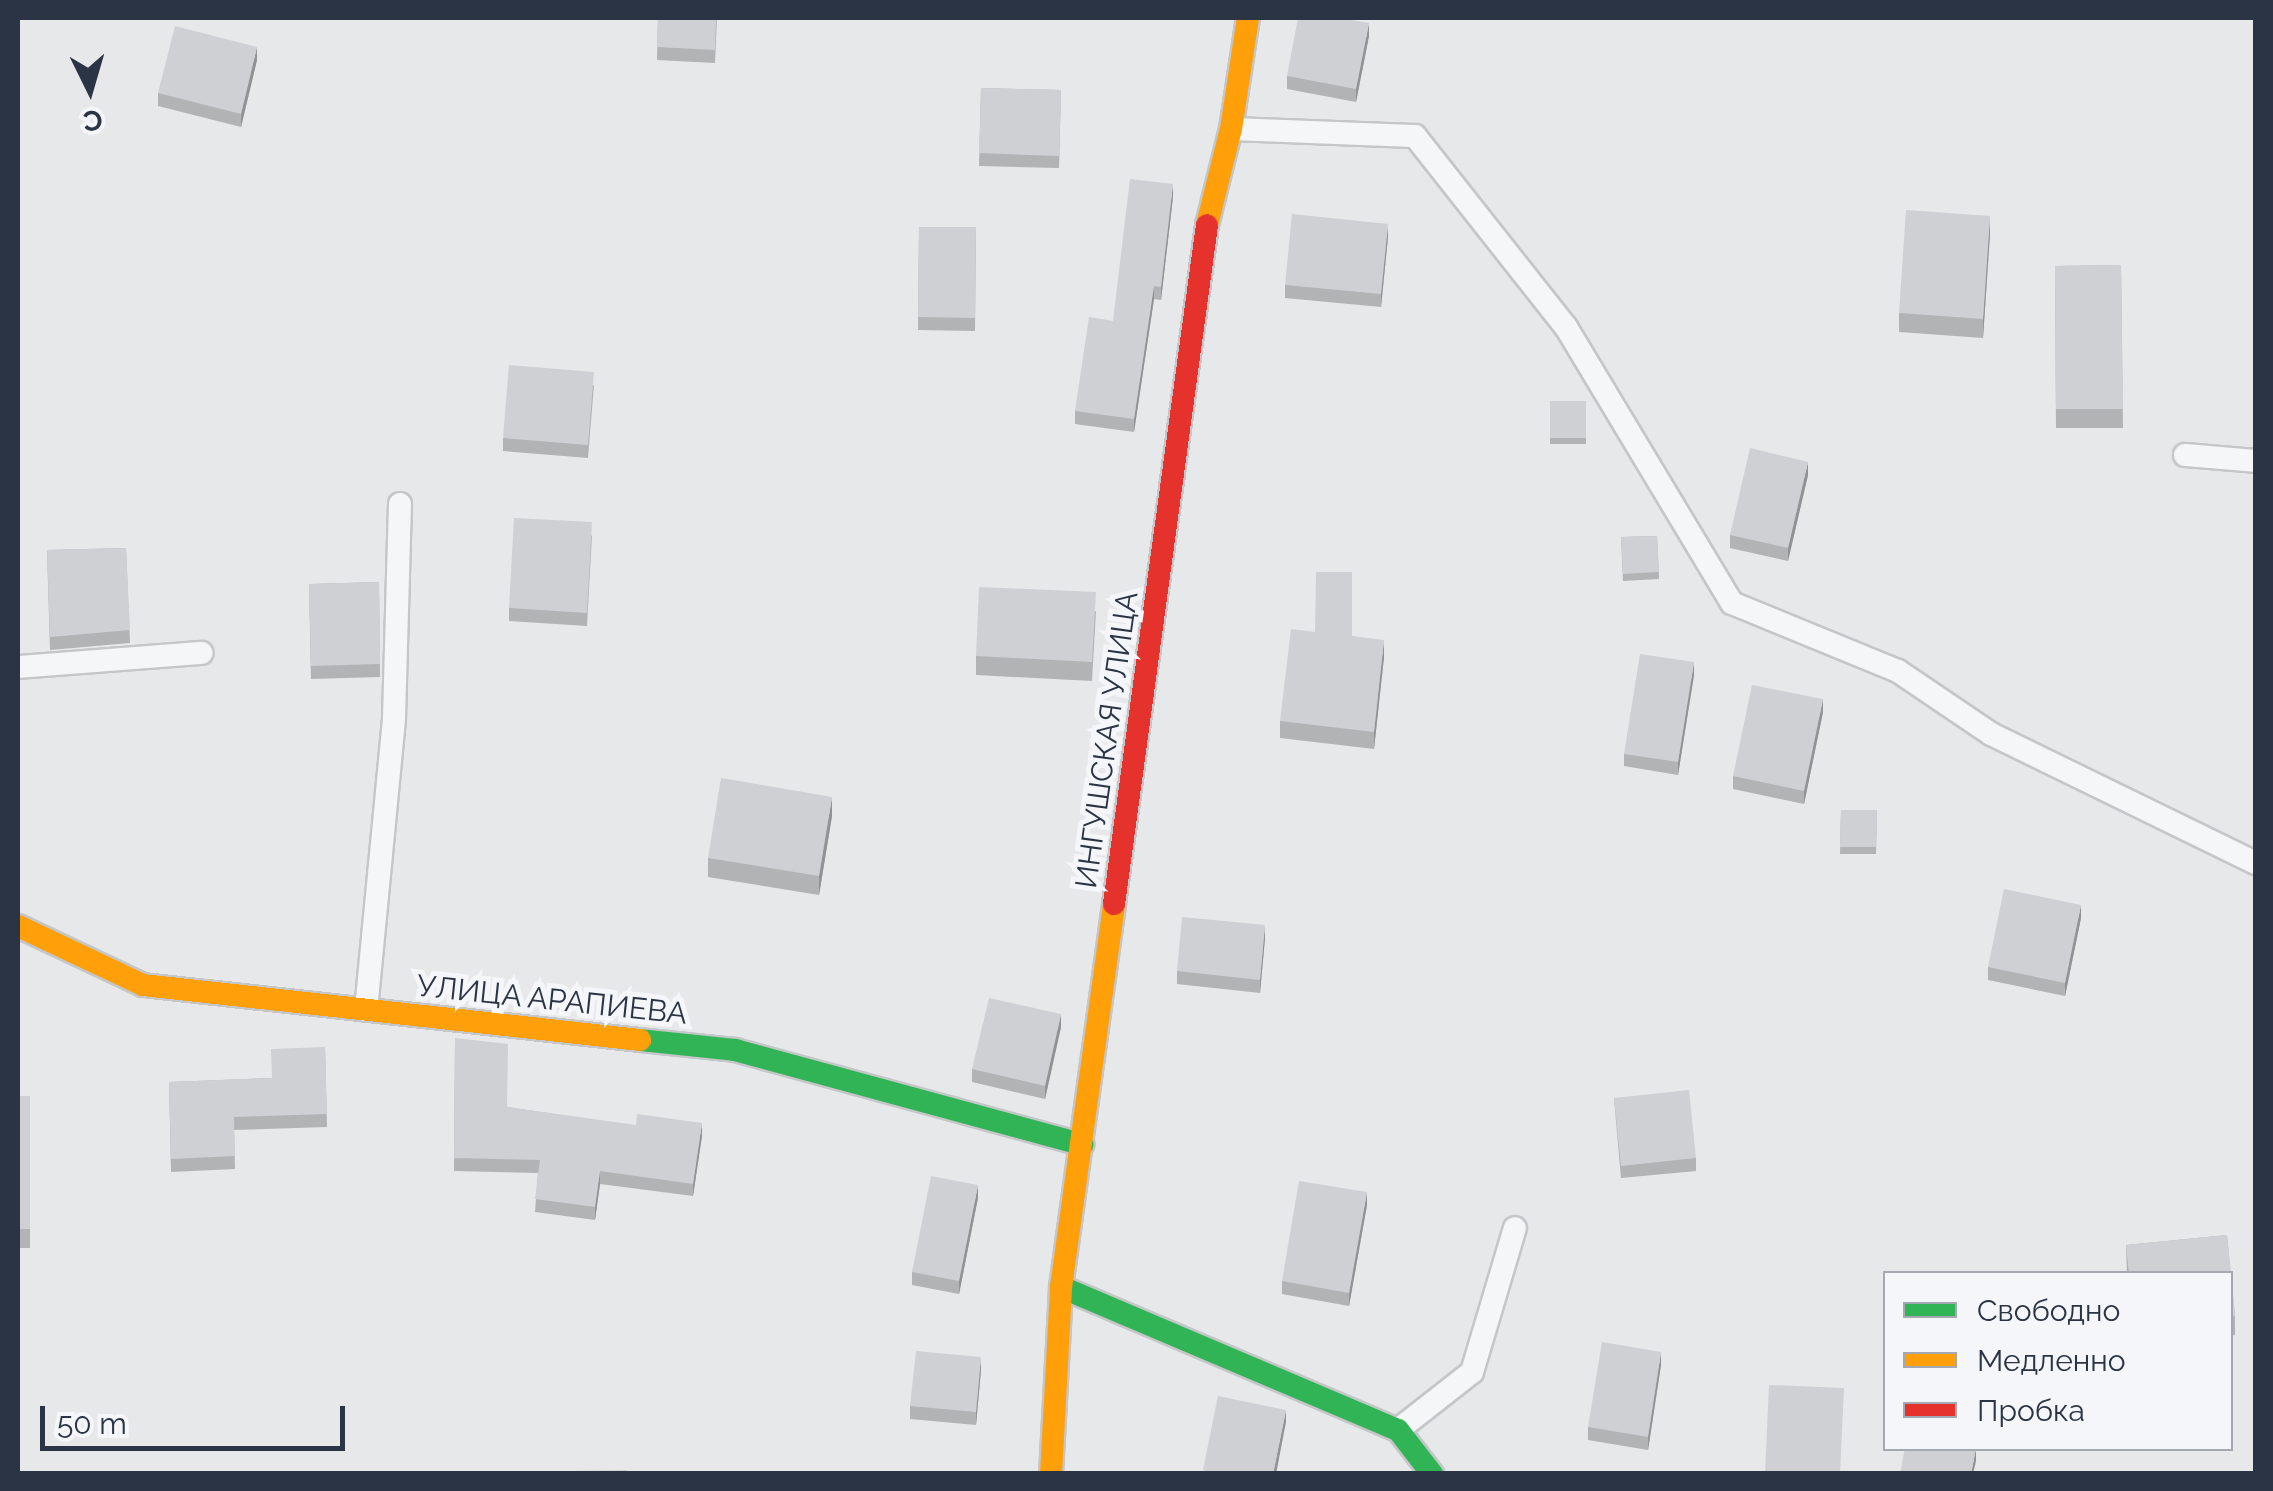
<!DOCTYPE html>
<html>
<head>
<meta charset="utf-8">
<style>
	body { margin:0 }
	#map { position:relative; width:2273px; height:1491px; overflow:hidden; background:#e6e8ea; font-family:Raleway,sans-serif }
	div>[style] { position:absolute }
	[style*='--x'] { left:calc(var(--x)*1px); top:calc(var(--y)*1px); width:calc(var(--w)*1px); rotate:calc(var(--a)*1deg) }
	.roads { filter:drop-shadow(2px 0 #c4c6c8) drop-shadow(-2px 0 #c4c6c8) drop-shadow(0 2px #c4c6c8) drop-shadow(0 -2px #c4c6c8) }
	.lane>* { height:22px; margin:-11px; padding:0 11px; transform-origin:11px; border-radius:11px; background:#f5f6f7 }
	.fast>* { height:22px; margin:-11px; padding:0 11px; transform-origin:11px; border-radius:11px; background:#30b455 }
	.slow>* { height:22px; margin:-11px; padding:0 11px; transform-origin:11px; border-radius:11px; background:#ff9f0a }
	.jam>* { height:22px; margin:-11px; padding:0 11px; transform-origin:11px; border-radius:11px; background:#e5322d }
	.wall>* { inset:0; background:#b1b3b5 }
	.shaded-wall>* { inset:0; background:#909294 }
	.building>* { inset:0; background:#ced0d3 }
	span { translate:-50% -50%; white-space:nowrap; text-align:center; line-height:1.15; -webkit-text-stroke:10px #f4f6f9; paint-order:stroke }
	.street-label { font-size:30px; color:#2b3445 }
	.frame { position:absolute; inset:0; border:20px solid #2b3445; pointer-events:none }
	.legend { position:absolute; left:1883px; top:1271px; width:350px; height:180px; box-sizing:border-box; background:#f4f6f9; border:2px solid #a4a8b1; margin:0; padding:12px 18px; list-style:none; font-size:30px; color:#2b3445 }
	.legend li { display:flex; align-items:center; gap:20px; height:50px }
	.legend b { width:50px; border:2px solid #a4a8b1 }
	.north { position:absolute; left:40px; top:40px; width:100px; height:100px; -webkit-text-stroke:8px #f4f6f9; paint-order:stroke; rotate:175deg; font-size:28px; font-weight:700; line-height:40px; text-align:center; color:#2b3445 }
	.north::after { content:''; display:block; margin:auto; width:35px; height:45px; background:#2b3445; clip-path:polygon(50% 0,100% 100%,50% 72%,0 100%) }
	.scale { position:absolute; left:40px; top:1406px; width:305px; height:45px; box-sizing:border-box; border:5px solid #2b3445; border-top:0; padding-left:12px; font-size:30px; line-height:35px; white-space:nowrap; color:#2b3445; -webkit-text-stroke:8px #f4f6f9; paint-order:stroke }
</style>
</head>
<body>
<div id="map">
	<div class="roads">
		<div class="lane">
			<div style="--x:1231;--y:129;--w:184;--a:2.2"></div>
			<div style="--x:1415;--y:136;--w:243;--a:51.7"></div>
			<div style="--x:1566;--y:327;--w:322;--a:59"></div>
			<div style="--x:1732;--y:603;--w:179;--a:22.3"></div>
			<div style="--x:1898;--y:671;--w:112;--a:34.1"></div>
			<div style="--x:1991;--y:734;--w:295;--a:26"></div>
			<div style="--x:2185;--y:455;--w:71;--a:4.8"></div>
			<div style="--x:18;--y:667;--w:184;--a:-4.4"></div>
			<div style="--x:366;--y:1010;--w:293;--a:-84.5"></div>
			<div style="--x:394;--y:718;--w:214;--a:-88.4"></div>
			<div style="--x:1398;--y:1430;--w:94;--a:-38.1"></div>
			<div style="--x:1472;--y:1372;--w:150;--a:-73.4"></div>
		</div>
		<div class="fast">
			<div style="--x:640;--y:1040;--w:96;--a:6"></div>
			<div style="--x:735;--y:1050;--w:360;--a:15.2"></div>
			<div style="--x:1061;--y:1287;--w:366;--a:23"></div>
			<div style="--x:1398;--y:1430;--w:56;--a:52.3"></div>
		</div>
		<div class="slow">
			<div style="--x:1207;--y:225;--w:99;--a:-76"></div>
			<div style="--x:1231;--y:129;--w:112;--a:-81.3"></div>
			<div style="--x:18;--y:926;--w:138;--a:25.3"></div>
			<div style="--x:143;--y:985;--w:500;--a:6.31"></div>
			<div style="--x:1051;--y:1474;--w:187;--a:-86.9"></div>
			<div style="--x:1061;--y:1287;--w:387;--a:-82.1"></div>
		</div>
		<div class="jam">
			<div style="--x:1114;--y:904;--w:685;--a:-82.2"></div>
		</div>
	</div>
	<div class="wall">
		<div style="clip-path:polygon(658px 18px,717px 18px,715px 63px,657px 60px)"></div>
		<div style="clip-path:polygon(1369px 36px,1356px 102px,1287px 89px,1287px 76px)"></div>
		<div style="clip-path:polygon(257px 60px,241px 127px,158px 106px,158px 93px)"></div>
		<div style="clip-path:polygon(981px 88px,1061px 90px,1059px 168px,979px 166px)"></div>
		<div style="clip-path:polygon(1173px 197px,1161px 300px,1154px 299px,1134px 432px,1075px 424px,1075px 411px,1113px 321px)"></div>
		<div style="clip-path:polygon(919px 227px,976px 227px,975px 331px,918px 330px)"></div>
		<div style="clip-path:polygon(1990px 234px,1983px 338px,1899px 332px,1899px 313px)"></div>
		<div style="clip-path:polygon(1388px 237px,1381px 307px,1285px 298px,1285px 285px)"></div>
		<div style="clip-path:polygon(2121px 265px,2123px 428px,2056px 428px,2055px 266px)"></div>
		<div style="clip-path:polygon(594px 385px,588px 458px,503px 451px,503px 438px)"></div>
		<div style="clip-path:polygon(1550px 401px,1586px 401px,1586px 444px,1550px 444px)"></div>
		<div style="clip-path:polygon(1808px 475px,1788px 561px,1730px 548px,1730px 535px)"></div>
		<div style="clip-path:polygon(592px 535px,587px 626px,509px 621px,509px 608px)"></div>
		<div style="clip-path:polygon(1657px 536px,1659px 579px,1623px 581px,1621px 537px)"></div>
		<div style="clip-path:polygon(126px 548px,130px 643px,50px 650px,47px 550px)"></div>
		<div style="clip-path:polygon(379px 582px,380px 677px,311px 679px,309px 584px)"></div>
		<div style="clip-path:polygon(1096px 611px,1092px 681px,976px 675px,976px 656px)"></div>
		<div style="clip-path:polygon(1352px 636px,1384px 657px,1374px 749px,1280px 738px,1280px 721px)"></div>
		<div style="clip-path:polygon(1694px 675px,1678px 775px,1624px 766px,1624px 754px)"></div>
		<div style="clip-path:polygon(1823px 712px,1804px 804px,1733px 789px,1733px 776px)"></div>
		<div style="clip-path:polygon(1841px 810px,1877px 810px,1876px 854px,1840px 854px)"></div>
		<div style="clip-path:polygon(832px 816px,819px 895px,708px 877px,708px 858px)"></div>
		<div style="clip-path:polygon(2081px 918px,2065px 996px,1988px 980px,1988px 967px)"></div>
		<div style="clip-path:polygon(1265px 938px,1260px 993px,1177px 984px,1177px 971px)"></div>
		<div style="clip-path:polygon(1061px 1027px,1045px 1099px,972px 1082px,972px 1069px)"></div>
		<div style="clip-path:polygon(455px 1038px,507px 1107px,702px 1136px,693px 1196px,600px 1184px,595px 1220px,535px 1212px,538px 1173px,454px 1171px)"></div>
		<div style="clip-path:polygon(325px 1047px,327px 1127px,234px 1130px,235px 1169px,171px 1172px,169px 1082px,272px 1078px)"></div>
		<div style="clip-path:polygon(18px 1096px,30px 1096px,30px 1248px,18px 1248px)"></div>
		<div style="clip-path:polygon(1614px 1098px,1696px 1158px,1696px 1171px,1621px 1178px)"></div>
		<div style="clip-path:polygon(978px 1198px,959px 1294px,912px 1285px,912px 1272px)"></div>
		<div style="clip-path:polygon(1367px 1205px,1349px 1306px,1282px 1294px,1282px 1281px)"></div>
		<div style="clip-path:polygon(2227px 1235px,2235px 1316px,2235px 1335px,2230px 1336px,2230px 1274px,2127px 1274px,2126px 1245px)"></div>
		<div style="clip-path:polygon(1661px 1365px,1648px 1450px,1588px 1440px,1588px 1427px)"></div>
		<div style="clip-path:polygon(981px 1370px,976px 1425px,910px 1419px,910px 1406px)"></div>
	</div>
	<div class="shaded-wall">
		<div style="clip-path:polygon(1369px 23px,1369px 36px,1356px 102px,1356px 89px)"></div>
		<div style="clip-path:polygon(257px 47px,257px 60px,241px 127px,241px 114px)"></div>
		<div style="clip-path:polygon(1173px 184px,1173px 197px,1161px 300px,1161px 287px)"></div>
		<div style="clip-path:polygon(1990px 216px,1990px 234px,1983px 338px,1983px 319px)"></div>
		<div style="clip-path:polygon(1388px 224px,1388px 237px,1381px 307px,1381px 294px)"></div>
		<div style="clip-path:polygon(1154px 286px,1154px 299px,1134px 432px,1134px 419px)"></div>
		<div style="clip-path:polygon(1808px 462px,1808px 475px,1788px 561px,1788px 548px)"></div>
		<div style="clip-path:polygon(1384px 640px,1384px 657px,1374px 749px,1374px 732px)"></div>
		<div style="clip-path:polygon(1694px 662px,1694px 675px,1678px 775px,1678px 762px)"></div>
		<div style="clip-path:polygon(1823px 699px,1823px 712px,1804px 804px,1804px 791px)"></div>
		<div style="clip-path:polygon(832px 797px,832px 816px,819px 895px,819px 876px)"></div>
		<div style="clip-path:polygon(2081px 905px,2081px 918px,2065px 996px,2065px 983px)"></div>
		<div style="clip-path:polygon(1265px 925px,1265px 938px,1260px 993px,1260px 980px)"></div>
		<div style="clip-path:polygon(1061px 1014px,1061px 1027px,1045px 1099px,1045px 1086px)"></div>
		<div style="clip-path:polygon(702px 1123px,702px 1136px,693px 1196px,693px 1184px)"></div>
		<div style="clip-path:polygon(600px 1171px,600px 1184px,595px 1220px,595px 1207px)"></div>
		<div style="clip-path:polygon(978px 1185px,978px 1198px,959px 1294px,959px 1281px)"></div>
		<div style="clip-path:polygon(1367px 1192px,1367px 1205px,1349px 1306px,1349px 1293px)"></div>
		<div style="clip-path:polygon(1661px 1352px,1661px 1365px,1648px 1450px,1648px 1437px)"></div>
		<div style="clip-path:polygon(981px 1357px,981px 1370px,976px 1425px,976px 1412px)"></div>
		<div style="clip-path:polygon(1286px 1410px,1286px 1422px,1276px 1474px,1273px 1474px)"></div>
		<div style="clip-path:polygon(1976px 1448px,1976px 1461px,1973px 1474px,1971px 1474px)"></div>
	</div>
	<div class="building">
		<div style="clip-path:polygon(658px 18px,716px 18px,715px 50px,657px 47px)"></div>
		<div style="clip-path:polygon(1298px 18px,1339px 18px,1369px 23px,1356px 89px,1287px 76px)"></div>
		<div style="clip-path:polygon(175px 26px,257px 47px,241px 114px,158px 93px)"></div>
		<div style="clip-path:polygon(981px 88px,1061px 90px,1059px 156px,979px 153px)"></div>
		<div style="clip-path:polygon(1130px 179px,1173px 184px,1161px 287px,1154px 286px,1134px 419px,1075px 411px,1089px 317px,1113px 321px)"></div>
		<div style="clip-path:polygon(1906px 210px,1990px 216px,1983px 319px,1899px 313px)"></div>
		<div style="clip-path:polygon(1292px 214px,1388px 224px,1381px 294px,1285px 285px)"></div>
		<div style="clip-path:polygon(919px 227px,976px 227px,975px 318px,918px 317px)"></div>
		<div style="clip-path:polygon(2121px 265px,2123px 409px,2056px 409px,2055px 266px)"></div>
		<div style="clip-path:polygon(509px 365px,594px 372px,588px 445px,503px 438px)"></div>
		<div style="clip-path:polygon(1550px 401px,1586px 401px,1586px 438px,1550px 438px)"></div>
		<div style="clip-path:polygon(1750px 448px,1808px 462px,1788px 548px,1730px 535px)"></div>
		<div style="clip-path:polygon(514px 518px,592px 522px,587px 613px,509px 608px)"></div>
		<div style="clip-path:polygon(1657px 536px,1659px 572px,1623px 574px,1621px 537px)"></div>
		<div style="clip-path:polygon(126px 548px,130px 630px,50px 637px,47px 550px)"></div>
		<div style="clip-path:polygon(1316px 572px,1352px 572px,1352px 636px,1384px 640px,1374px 732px,1280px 721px,1291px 629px,1315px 632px)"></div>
		<div style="clip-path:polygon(379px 582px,380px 664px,311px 666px,309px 584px)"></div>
		<div style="clip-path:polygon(979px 587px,1096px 592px,1092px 662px,976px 656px)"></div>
		<div style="clip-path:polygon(1640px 654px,1694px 662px,1678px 762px,1624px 754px)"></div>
		<div style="clip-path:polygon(1752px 685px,1823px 699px,1804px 791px,1733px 776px)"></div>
		<div style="clip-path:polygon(721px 778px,832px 797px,819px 876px,708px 858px)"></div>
		<div style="clip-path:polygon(1841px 810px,1877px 810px,1876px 847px,1840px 847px)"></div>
		<div style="clip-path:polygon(2004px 889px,2081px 905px,2065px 983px,1988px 967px)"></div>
		<div style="clip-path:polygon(1182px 917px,1265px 925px,1260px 980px,1177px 971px)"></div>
		<div style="clip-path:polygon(989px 998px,1061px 1014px,1045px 1086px,972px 1069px)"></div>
		<div style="clip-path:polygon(455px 1038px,508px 1044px,507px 1107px,636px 1125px,637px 1114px,702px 1123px,693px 1184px,600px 1171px,595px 1207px,535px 1199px,540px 1160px,454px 1158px)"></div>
		<div style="clip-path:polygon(325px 1047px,327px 1114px,234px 1117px,235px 1156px,171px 1159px,169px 1082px,272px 1078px,271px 1049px)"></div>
		<div style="clip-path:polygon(1689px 1090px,1696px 1158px,1621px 1166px,1614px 1098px)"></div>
		<div style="clip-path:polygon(18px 1096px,30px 1096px,30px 1229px,18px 1229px)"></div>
		<div style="clip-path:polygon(931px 1176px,978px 1185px,959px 1281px,912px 1272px)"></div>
		<div style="clip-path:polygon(1299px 1181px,1367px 1192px,1349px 1293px,1282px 1281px)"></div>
		<div style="clip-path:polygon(2227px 1235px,2235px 1316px,2230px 1317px,2230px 1274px,2129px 1274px,2126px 1245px)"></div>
		<div style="clip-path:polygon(1602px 1342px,1661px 1352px,1648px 1437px,1588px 1427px)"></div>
		<div style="clip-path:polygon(916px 1351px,981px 1357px,976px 1412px,910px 1406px)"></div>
		<div style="clip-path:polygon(1769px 1385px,1844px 1388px,1840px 1474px,1765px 1474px)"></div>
		<div style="clip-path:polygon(1218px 1396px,1286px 1410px,1273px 1474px,1218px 1474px,1203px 1470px)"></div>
		<div style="clip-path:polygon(1905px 1448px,1976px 1448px,1971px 1474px,1900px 1474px)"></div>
		<div style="clip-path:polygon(627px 1470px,628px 1474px,522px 1474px,522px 1472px)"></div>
	</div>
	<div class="street-label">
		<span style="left:1107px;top:740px;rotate:-82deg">ИНГУШСКАЯ УЛИЦА</span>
		<span style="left:552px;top:1000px;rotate:6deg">УЛИЦА АРАПИЕВА</span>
	</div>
	<div class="frame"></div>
	<ul class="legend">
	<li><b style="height:12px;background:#30b455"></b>Свободно</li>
	<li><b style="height:12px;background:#ff9f0a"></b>Медленно</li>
	<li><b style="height:12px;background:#e5322d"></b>Пробка</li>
	</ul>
	<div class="north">С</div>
	<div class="scale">50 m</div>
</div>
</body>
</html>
